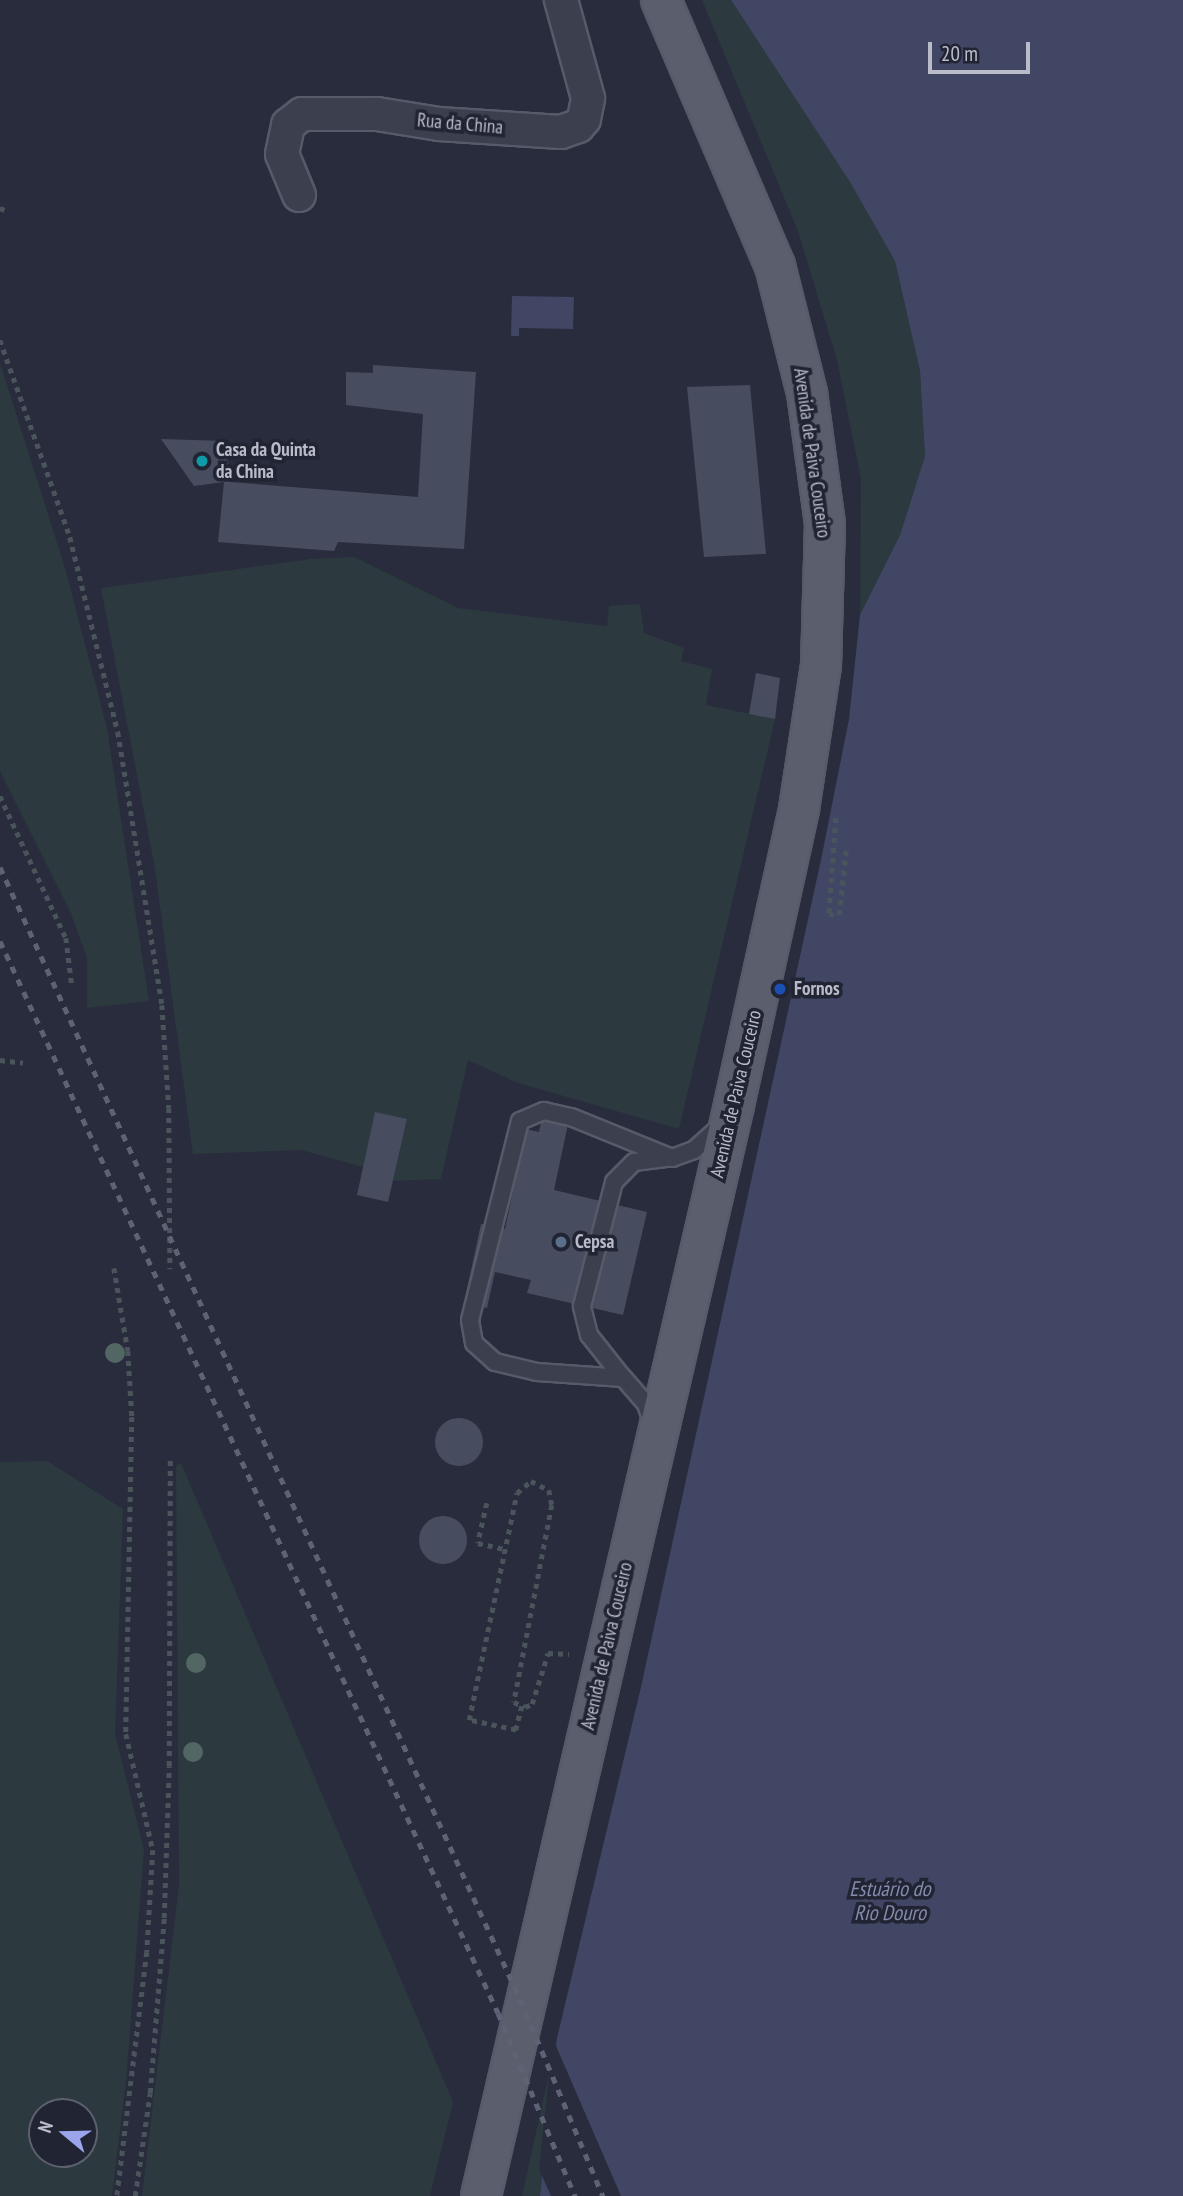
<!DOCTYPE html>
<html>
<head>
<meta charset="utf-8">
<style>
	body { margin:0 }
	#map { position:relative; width:1183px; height:2196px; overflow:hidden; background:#292c3d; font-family:"PT Sans Narrow",sans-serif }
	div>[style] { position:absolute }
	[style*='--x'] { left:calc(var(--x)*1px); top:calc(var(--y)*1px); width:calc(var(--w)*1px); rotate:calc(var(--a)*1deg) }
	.green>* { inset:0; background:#2c393f }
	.water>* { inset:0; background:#414664 }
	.pier>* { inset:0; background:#292c3d }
	.building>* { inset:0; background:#484c5f }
	.round { border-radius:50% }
	.path>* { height:4.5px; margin-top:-2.25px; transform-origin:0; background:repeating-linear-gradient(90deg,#49545b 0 5px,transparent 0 10px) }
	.roads { filter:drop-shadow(2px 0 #575a68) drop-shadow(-2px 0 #575a68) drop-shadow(0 2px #575a68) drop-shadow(0 -2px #575a68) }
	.lane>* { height:16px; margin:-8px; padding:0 8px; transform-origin:8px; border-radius:8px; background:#3c3f4e }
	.street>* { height:32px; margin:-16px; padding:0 16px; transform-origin:16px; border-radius:16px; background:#3c3f4e }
	.primary>* { height:38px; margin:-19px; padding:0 19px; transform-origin:19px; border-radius:19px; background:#5b5e6d }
	.rail>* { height:5px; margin-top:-2.5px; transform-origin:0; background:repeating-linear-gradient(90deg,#5f6274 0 7px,transparent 0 14px) }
	.trees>* { width:20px; height:20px; margin:-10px; border-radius:50%; background:#526664 }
	.dots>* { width:19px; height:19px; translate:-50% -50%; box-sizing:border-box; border:4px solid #212433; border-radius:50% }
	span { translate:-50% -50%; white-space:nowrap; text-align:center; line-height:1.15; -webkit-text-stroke:7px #212433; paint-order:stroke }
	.street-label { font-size:19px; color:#b9bbc8 }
	.poi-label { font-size:19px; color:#b9bbc8; font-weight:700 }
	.left { translate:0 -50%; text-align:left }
	.water-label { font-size:21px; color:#848bac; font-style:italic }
	.north { position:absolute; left:28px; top:2098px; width:70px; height:70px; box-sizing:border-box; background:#212433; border:2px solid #5e606f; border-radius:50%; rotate:289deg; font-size:19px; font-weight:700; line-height:28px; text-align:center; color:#b9bbc8 }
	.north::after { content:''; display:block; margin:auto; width:24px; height:32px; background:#9aa5ec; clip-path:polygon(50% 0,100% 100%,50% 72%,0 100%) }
	.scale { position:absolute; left:928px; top:42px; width:102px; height:32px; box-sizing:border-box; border:4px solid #b9bbc8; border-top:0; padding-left:9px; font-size:21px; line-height:24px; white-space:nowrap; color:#b9bbc8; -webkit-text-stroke:5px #212433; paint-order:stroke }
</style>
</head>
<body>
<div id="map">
	<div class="green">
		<div style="clip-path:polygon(702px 0,731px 0,850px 182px,895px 261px,920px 371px,925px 456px,900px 535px,860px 615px,861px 479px,837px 360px,798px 231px)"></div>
		<div style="clip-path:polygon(0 363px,65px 568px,107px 728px,149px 1001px,87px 1008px,87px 958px,70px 911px,0 771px)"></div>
		<div style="clip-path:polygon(354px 557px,458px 608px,607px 626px,609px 606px,640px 604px,644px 633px,684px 648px,681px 661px,712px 669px,706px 705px,775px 719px,679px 1129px,518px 1083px,468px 1060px,441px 1179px,393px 1181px,407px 1119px,363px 1167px,301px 1150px,193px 1154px,155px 869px,101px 588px,310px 559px)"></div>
		<div style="clip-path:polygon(evenodd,47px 1461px,123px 1509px,115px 1733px,144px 1850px,126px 2081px,112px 2196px,0 2196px,0 1462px,47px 1461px,42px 2112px,84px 2112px,84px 2154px,42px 2154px,42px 2112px)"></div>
		<div style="clip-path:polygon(181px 1463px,453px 2102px,430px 2196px,142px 2196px,179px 1885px,176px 1466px)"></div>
		<div style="clip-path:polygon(557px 2038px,540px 2196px,522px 2196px)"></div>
	</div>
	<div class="water">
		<div style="clip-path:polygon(731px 0,1183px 0,1183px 2196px,540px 2196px,557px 2038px,641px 1687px,822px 855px,849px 719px,860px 615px,900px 535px,925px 456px,920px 371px,895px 261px,850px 182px)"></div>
		<div style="clip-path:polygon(512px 296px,574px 297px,573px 329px,519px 328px,519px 336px,511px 336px)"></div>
	</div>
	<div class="pier">
		<div style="clip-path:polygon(553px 2039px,621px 2196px,551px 2196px,539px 2169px)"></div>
	</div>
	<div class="building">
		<div style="clip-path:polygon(373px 365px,476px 372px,464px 549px,338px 542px,334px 551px,218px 542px,224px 482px,194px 486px,161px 439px,225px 441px,230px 482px,418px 497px,423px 414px,346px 405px,346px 372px,373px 373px)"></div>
		<div style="clip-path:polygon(750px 385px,766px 554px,704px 557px,687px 387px)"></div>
		<div style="clip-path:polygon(756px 673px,780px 678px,775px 719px,749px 714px)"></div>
		<div style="clip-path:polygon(375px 1112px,407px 1119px,388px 1202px,357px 1195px)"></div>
		<div style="clip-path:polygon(542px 1118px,568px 1124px,554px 1190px,647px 1212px,623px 1315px,527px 1293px,531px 1280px,495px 1272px,487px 1308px,464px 1303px,481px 1224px,505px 1229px,526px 1129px,539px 1132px)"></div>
		<div class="round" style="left:435px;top:1418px;width:48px;height:48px"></div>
		<div class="round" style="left:419px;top:1516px;width:48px;height:48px"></div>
	</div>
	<div class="path">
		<div style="--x:0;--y:208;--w:5;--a:22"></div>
		<div style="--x:0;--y:340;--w:209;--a:70.4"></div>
		<div style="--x:70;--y:537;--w:201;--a:76.2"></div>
		<div style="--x:118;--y:732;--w:277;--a:80.8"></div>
		<div style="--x:162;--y:1005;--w:103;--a:86.1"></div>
		<div style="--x:169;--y:1108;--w:161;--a:89.6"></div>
		<div style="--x:0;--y:796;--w:157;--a:65.1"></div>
		<div style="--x:66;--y:938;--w:48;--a:82.9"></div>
		<div style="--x:836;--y:818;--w:97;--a:94.1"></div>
		<div style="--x:829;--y:915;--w:10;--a:0"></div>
		<div style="--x:839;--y:915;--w:65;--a:-83.9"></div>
		<div style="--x:0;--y:1060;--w:23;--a:7"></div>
		<div style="--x:114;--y:1268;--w:84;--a:80.4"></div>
		<div style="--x:128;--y:1351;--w:66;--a:86.5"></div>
		<div style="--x:132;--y:1417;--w:317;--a:91.1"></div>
		<div style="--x:126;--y:1734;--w:119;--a:76.9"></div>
		<div style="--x:153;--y:1850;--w:102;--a:93.4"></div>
		<div style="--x:147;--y:1952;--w:246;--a:97"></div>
		<div style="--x:487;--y:1503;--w:41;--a:102.7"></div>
		<div style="--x:478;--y:1543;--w:26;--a:13"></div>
		<div style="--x:522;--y:1706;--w:25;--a:104"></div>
		<div style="--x:516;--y:1730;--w:48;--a:-168"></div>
		<div style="--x:469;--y:1720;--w:232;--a:-78.1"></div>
		<div style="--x:517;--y:1493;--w:18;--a:-41"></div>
		<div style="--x:531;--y:1481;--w:20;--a:27"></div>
		<div style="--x:549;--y:1490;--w:15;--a:79"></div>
		<div style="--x:552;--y:1505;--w:201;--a:100.9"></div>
		<div style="--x:514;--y:1702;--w:12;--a:24"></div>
		<div style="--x:525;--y:1707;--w:8;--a:-23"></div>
		<div style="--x:532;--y:1704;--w:53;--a:-72.6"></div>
		<div style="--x:548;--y:1653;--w:21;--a:3"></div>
		<div style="--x:135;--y:2196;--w:104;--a:-81.7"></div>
		<div style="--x:150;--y:2093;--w:176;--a:-85.4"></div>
		<div style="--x:164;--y:1918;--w:152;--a:-88.1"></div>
		<div style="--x:169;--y:1766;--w:306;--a:-89.8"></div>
	</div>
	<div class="roads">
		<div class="lane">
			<div style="--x:623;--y:1378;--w:55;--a:-128.3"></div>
			<div style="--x:589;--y:1335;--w:30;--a:-104"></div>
			<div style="--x:582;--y:1306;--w:128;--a:-75.5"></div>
			<div style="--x:614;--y:1182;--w:28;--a:-45"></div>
			<div style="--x:634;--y:1162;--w:32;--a:-7"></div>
			<div style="--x:652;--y:1422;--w:19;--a:-108"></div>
			<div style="--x:646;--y:1404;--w:35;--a:-131"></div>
			<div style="--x:623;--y:1378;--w:86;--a:-176"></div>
			<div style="--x:537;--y:1372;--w:43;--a:-166.6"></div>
			<div style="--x:495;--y:1362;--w:28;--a:-138"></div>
			<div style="--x:474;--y:1343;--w:23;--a:-100"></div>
			<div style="--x:470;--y:1320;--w:205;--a:-75.9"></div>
			<div style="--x:520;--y:1121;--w:26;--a:-23"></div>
			<div style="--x:544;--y:1111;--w:28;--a:13"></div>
			<div style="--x:571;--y:1117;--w:109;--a:22.1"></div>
			<div style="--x:672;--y:1158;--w:23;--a:-20"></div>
			<div style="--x:694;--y:1150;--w:36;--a:-42"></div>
		</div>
		<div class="street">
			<div style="--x:299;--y:195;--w:44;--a:-112.5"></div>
			<div style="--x:282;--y:154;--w:30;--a:-78"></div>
			<div style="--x:288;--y:125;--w:18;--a:-38"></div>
			<div style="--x:302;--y:114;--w:75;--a:0"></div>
			<div style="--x:377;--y:114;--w:63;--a:9.2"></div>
			<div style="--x:439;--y:124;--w:122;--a:3.8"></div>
			<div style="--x:561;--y:132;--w:18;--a:-19"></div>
			<div style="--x:578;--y:126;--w:9;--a:-49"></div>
			<div style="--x:584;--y:119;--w:21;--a:-79"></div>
			<div style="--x:588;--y:98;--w:102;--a:-105.4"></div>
		</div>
		<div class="primary">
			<div style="--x:481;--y:2196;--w:1120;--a:-76.94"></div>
			<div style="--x:734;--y:1105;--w:303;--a:-77.6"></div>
			<div style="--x:799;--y:809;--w:145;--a:-81.3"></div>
			<div style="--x:821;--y:666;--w:142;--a:-88.4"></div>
			<div style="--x:825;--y:524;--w:132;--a:-97.8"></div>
			<div style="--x:807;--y:393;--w:131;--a:-104.1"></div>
			<div style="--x:775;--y:266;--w:289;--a:-113.2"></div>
		</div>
	</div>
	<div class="rail">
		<div style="--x:0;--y:867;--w:1246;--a:65.33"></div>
		<div style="--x:520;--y:1999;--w:214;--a:67.2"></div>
		<div style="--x:0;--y:941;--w:1182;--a:65.08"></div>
		<div style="--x:498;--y:2013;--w:199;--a:67.2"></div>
	</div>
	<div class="trees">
		<div style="left:115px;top:1353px"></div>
		<div style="left:196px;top:1663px"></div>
		<div style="left:193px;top:1752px"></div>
	</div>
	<div class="dots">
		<div style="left:202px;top:461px;background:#0f9aa8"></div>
		<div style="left:780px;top:989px;background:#1a4fb4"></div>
		<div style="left:561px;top:1242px;background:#5c6f8a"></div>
	</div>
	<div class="street-label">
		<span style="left:460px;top:124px;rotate:5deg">Rua da China</span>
		<span style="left:812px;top:453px;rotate:82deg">Avenida de Paiva Couceiro</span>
		<span style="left:736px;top:1094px;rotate:-77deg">Avenida de Paiva Couceiro</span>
		<span style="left:607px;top:1646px;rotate:-77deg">Avenida de Paiva Couceiro</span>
	</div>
	<div class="poi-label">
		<span class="left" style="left:216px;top:461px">Casa da Quinta<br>da China</span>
		<span class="left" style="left:794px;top:989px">Fornos</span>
		<span class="left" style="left:575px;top:1242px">Cepsa</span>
	</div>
	<div class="water-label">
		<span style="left:890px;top:1901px">Estuário do<br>Rio Douro</span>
	</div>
	<div class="north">N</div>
	<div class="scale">20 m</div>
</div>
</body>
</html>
